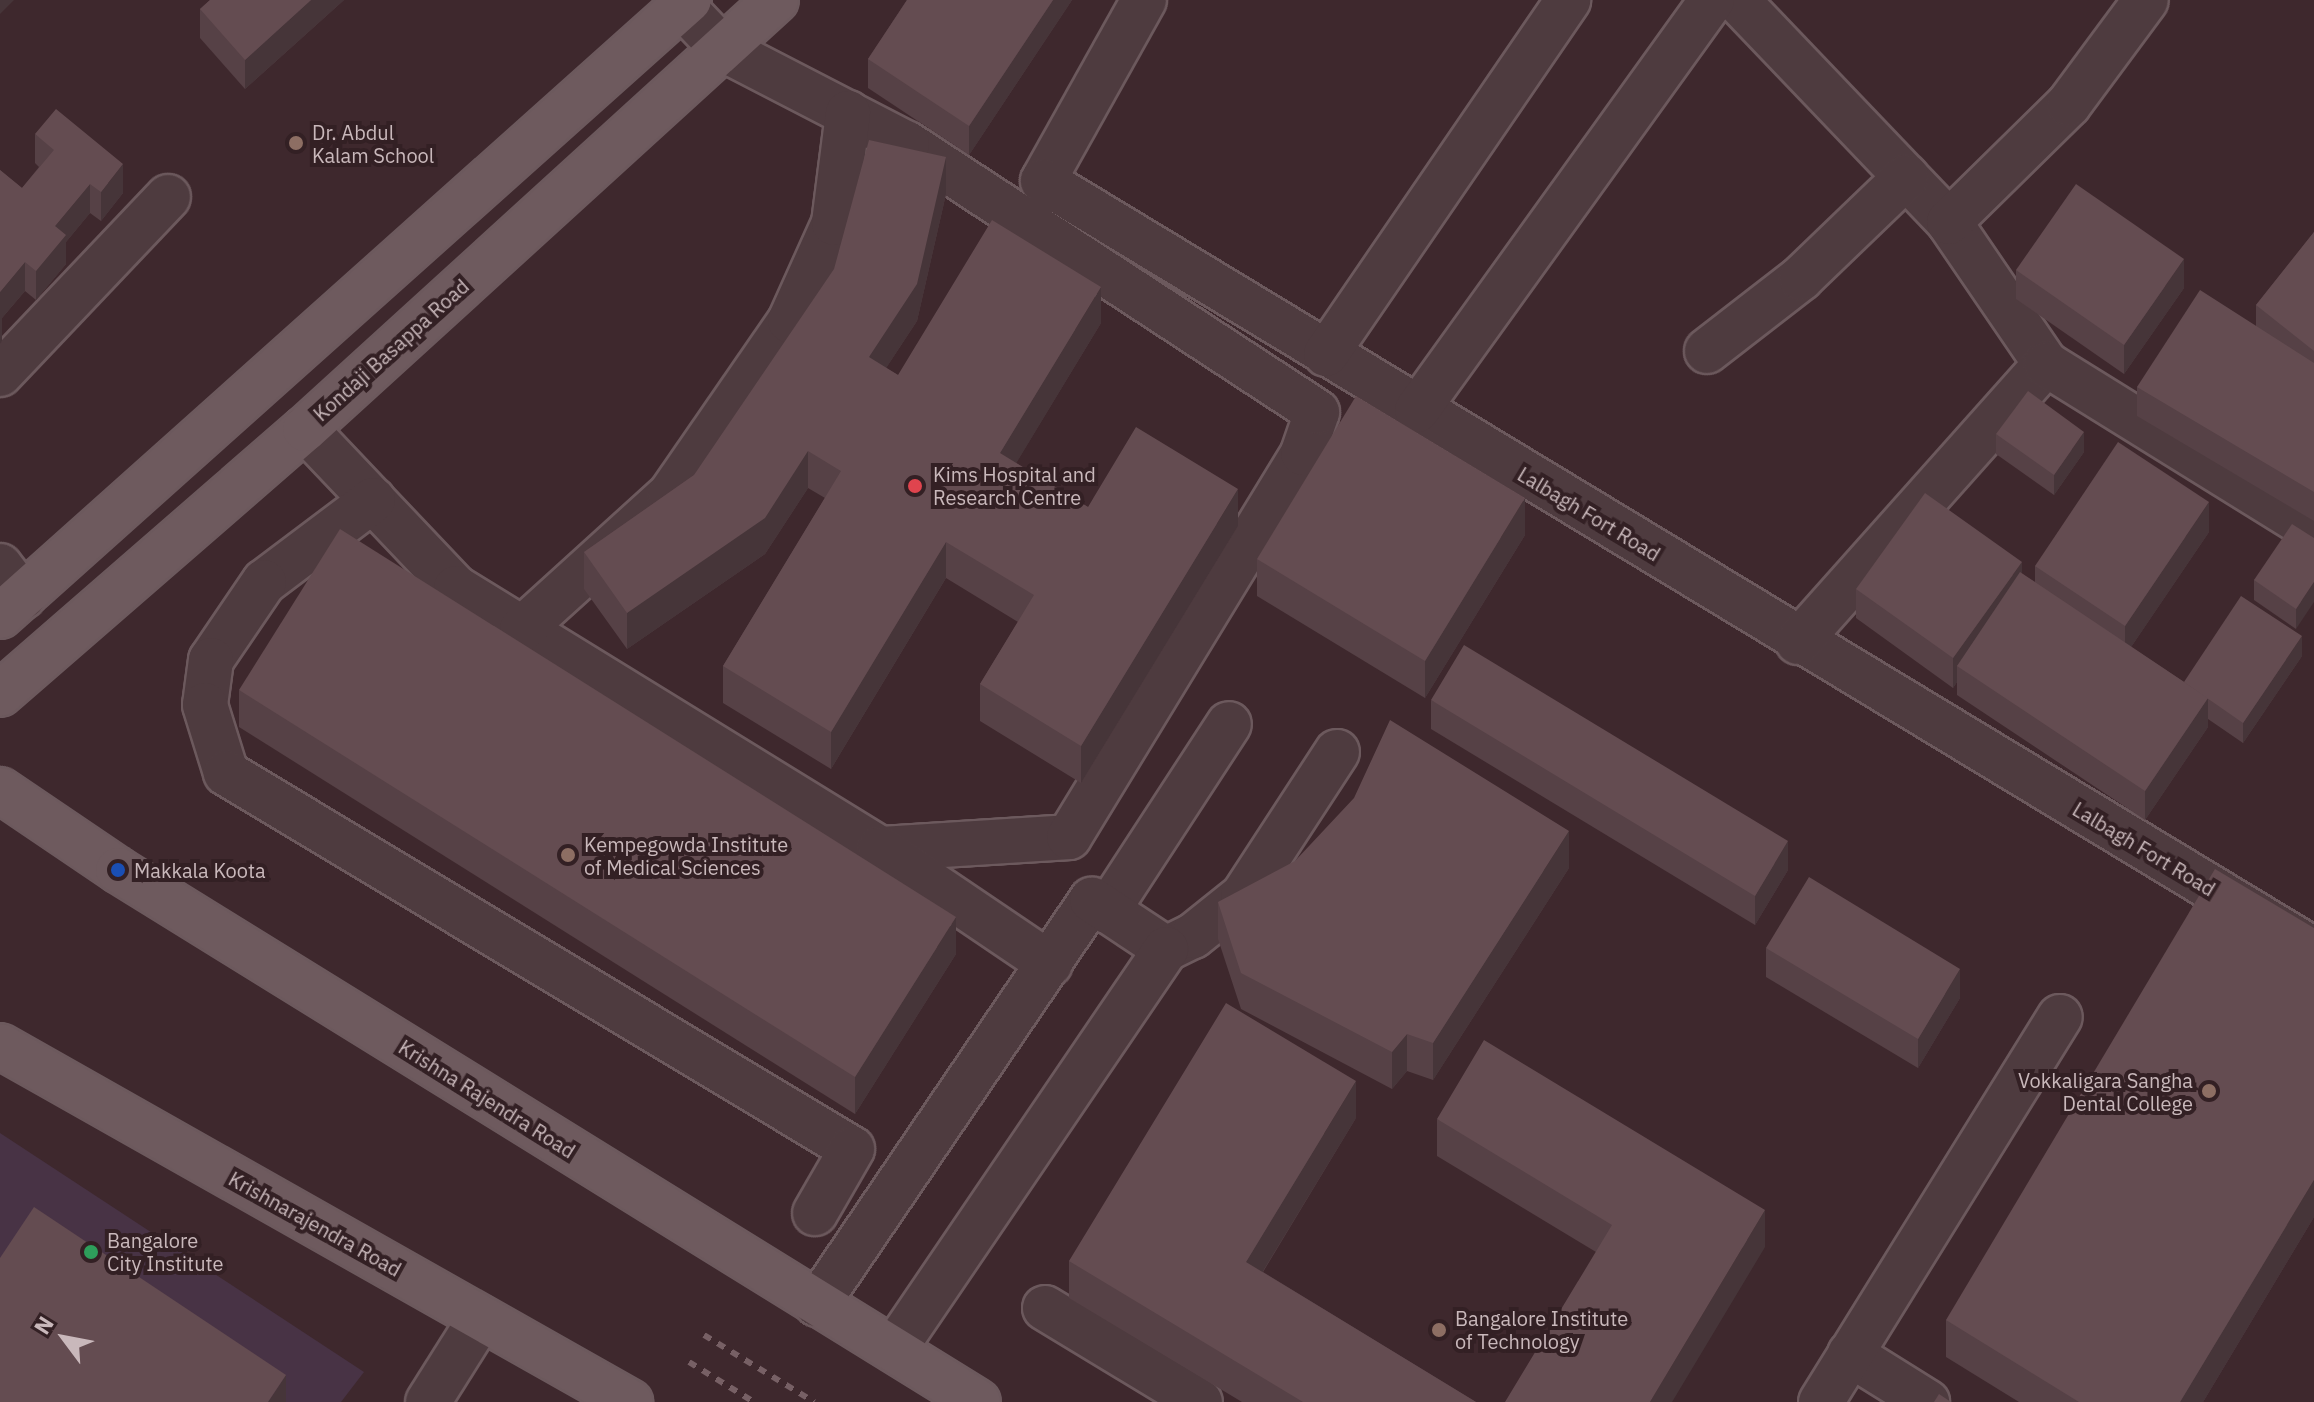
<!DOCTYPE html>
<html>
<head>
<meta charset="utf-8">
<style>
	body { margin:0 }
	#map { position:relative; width:2314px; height:1402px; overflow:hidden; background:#3e282d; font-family:"IBM Plex Sans",sans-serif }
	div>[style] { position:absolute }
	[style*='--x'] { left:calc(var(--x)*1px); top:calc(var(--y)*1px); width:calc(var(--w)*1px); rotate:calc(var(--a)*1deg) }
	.green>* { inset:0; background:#483345 }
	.roads { filter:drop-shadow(2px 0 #6c595d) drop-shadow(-2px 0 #6c595d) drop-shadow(0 2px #6c595d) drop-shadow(0 -2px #6c595d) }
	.minor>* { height:44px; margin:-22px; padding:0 22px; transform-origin:22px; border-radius:22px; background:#4e3b3f }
	.major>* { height:44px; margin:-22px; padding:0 22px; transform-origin:22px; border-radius:22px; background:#6e5a5e }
	.rail>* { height:6px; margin-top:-3px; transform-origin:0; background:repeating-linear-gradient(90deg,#776065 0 8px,transparent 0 16px) }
	.wall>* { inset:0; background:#564146 }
	.shaded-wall>* { inset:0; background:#463539 }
	.building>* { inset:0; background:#644c51 }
	.dots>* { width:22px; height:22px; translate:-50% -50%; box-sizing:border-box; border:4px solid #332024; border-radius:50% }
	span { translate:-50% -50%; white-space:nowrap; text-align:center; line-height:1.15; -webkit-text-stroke:8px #332024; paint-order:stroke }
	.poi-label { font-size:20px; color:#c9b8bb }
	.left { translate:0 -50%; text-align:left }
	.right { translate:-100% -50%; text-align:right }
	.street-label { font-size:20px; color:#c9b8bb }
	.north { position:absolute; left:24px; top:1298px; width:80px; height:80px; -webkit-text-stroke:6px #332024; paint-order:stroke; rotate:302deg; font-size:22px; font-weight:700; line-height:32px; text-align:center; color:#c9b8bb }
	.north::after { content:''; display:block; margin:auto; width:28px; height:36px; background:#c9b8bb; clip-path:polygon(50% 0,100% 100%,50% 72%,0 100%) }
</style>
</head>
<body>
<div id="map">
	<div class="green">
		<div style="clip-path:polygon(0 1133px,364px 1372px,341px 1402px,0 1402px)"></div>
	</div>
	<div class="roads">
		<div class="minor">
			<div style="--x:1144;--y:0;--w:207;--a:119.2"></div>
			<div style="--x:1043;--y:181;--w:1486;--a:31.18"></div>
			<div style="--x:1737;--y:0;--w:307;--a:46.3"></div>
			<div style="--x:1949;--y:222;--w:172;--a:55.7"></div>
			<div style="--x:1949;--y:222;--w:168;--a:-44.5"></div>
			<div style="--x:2069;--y:104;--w:129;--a:-53.5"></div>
			<div style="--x:1707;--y:351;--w:119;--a:-37.8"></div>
			<div style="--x:1801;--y:278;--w:146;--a:-43.9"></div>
			<div style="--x:1326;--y:354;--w:429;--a:-55.6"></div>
			<div style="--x:0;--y:374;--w:244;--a:-46.5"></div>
			<div style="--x:1417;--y:410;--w:505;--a:-54.26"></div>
			<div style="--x:305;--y:429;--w:219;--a:46.5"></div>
			<div style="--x:456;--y:588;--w:498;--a:31.6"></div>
			<div style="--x:880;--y:849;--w:189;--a:-3.6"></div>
			<div style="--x:1069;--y:837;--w:450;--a:-58.6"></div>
			<div style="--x:1303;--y:453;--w:43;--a:-71.1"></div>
			<div style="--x:1317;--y:412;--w:490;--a:-146.8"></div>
			<div style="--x:907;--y:144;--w:207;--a:-152.7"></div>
			<div style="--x:723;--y:49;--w:59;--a:-133.6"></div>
			<div style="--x:373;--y:500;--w:136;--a:143"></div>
			<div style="--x:264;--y:582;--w:94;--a:124.2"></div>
			<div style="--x:211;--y:660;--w:45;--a:97.6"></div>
			<div style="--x:205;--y:705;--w:71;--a:72.8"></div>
			<div style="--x:226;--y:773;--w:730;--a:30.99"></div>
			<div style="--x:852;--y:1149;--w:74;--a:120"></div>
			<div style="--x:0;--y:566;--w:38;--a:53"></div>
			<div style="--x:522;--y:629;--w:200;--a:-42.2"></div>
			<div style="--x:670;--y:495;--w:211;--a:-55.4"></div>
			<div style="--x:790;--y:321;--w:107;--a:-65.8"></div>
			<div style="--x:834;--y:223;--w:111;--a:-82.7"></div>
			<div style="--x:1798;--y:642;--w:373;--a:-48.3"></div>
			<div style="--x:2046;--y:364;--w:315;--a:31.8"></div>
			<div style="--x:880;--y:849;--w:205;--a:34.1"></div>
			<div style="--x:1107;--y:911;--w:223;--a:-56.9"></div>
			<div style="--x:1166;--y:949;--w:30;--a:-26"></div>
			<div style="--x:1193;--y:936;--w:64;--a:-38.7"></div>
			<div style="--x:1243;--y:896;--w:172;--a:-56.9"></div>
			<div style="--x:817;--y:1304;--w:489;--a:-55.8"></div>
			<div style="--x:1092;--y:900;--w:89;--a:33.5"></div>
			<div style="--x:1166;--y:949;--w:484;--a:124.2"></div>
			<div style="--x:1045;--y:1308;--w:181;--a:31.2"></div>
			<div style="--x:1850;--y:1354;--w:91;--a:31.9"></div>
			<div style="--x:428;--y:1402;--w:99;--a:-57.8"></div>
			<div style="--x:1821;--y:1402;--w:453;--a:-58.2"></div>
		</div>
		<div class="major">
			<div style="--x:0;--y:616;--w:924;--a:-41.8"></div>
			<div style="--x:0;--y:694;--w:404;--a:-41"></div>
			<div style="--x:305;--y:429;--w:637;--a:-42.33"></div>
			<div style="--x:0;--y:790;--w:143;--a:34.1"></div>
			<div style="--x:118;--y:870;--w:1011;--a:31.74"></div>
			<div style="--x:0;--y:1046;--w:724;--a:29.47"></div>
		</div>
	</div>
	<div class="rail">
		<div style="--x:704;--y:1335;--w:129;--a:31.3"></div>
		<div style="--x:689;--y:1362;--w:76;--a:31.6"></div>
	</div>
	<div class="wall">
		<div style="clip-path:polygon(210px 0,344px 0,245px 89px,200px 38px,200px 9px)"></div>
		<div style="clip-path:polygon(907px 0,1072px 0,969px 155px,868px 88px,868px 59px)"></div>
		<div style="clip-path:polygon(35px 134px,123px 193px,101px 221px,90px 213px,66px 242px,66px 264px,36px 300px,25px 291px,2px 318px,2px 341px,0 344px,0 170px,22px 188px,39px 167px,35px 163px)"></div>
		<div style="clip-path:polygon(946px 194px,917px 321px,886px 368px,898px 375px,1101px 323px,1016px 463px,1088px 507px,1238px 526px,1081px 783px,980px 721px,980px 684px,1018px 622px,946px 578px,831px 769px,723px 703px,723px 666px,825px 498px,808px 488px,765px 554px,627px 649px,584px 589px,584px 552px,694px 475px)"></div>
		<div style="clip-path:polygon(2314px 232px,2314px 521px,2137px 416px,2137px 387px,2256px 326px,2256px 305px)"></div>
		<div style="clip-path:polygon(2016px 270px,2184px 288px,2124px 374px,2016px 299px)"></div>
		<div style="clip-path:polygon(1996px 434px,2084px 452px,2054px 495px,1996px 454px)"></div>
		<div style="clip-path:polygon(2209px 532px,2131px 647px,2184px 682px,2302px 656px,2243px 743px,2208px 719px,2208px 727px,2145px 820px,1957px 695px,1957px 682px,1953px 688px,1856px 618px,1856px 589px,2022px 574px,2035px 582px,2035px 566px)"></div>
		<div style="clip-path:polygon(1525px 535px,1425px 698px,1257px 596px,1257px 559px)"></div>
		<div style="clip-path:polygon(2314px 538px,2296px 629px,2254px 600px,2254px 580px)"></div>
		<div style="clip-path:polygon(239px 690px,956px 954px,855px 1114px,239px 727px)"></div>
		<div style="clip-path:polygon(1431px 700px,1788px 870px,1755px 925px,1431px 729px)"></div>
		<div style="clip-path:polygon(1569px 868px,1433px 1080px,1407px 1071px,1392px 1089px,1241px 1009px,1218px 939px,1218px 902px)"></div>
		<div style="clip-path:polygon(1766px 948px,1960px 998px,1918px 1068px,1766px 977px)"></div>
		<div style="clip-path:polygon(1356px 1118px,1263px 1272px,1476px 1402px,1242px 1402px,1069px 1298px,1069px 1261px)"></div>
		<div style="clip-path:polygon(1437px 1119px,1765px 1247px,1596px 1252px,1437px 1156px)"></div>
		<div style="clip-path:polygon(2314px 1217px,2203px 1402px,2019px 1402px,1946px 1357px,1946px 1320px)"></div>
	</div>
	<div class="shaded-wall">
		<div style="clip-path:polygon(0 0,14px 0,0 14px)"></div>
		<div style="clip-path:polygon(311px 0,344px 0,245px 89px,245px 60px)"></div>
		<div style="clip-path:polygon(1053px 0,1072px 0,969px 155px,969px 126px)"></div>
		<div style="clip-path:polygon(946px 157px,946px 194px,917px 321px,869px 394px,869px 357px)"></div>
		<div style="clip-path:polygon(123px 164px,123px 193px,101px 221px,101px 192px)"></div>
		<div style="clip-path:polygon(90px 184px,90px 213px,66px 242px,66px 264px,36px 300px,36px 271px,55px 226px)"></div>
		<div style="clip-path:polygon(2184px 259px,2184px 288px,2124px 374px,2124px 345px)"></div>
		<div style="clip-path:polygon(25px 262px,25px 291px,2px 318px,2px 341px,0 344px,0 292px)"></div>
		<div style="clip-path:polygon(1101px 287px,1101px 323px,1000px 490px,1000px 453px)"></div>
		<div style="clip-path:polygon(2084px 432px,2084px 452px,2054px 495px,2054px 475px)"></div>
		<div style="clip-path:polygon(808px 451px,808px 488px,765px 554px,627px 649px,627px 613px)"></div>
		<div style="clip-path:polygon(1238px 489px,1238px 526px,1081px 783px,1081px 746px)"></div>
		<div style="clip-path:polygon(1525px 498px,1525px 535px,1425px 698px,1425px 661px)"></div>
		<div style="clip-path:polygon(2209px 502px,2209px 532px,2125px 656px,2125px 626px)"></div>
		<div style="clip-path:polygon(946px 542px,946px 578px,831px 769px,831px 732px)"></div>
		<div style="clip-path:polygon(2022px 562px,2022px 591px,1957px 666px,1957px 682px,1953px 688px,1953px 658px)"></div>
		<div style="clip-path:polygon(2314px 582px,2314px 602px,2296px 629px,2296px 609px)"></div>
		<div style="clip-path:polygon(2302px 636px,2302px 656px,2243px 743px,2243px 723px)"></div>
		<div style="clip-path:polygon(2208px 698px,2208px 727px,2145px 820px,2145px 791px)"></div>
		<div style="clip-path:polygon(1569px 831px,1569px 868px,1433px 1080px,1433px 1043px)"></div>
		<div style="clip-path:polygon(1788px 841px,1788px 870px,1755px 925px,1755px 896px)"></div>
		<div style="clip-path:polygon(956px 917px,956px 954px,855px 1114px,855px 1077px)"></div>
		<div style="clip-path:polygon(1960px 969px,1960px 998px,1918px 1068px,1918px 1039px)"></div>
		<div style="clip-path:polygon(1407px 1034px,1407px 1071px,1392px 1089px,1392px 1052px)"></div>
		<div style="clip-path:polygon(1356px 1081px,1356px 1118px,1246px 1299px,1246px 1262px)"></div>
		<div style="clip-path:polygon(2314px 1180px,2314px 1217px,2203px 1402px,2180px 1402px)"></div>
		<div style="clip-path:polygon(1765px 1210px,1765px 1247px,1672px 1402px,1650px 1402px)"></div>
		<div style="clip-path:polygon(286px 1375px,286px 1402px,268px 1402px)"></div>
	</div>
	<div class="building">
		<div style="clip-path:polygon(210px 0,311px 0,245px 60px,200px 9px)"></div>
		<div style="clip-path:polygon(907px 0,1053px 0,969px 126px,868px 59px)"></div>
		<div style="clip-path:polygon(56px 109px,123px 164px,101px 192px,90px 184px,55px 226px,66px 235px,36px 271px,25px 262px,0 292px,0 170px,22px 188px,54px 150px,35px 134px)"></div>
		<div style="clip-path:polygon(869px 140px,946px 157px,917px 284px,869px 357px,898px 375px,992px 220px,1101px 287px,1000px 453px,1088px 507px,1136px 427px,1238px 489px,1081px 746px,980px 684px,1034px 595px,946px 542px,831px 732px,723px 666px,841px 471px,808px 451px,765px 518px,627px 613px,584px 552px,694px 475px,834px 269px)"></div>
		<div style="clip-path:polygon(2076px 184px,2184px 259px,2124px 345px,2016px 270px)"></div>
		<div style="clip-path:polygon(2314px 232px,2314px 351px,2256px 305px)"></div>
		<div style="clip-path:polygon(2200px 290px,2314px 363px,2314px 492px,2137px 387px)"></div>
		<div style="clip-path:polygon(2028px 391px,2084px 432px,2054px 475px,1996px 434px)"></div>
		<div style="clip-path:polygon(1356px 396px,1525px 498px,1425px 661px,1257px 559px)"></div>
		<div style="clip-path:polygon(2118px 442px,2209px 502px,2125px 626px,2035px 566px)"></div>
		<div style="clip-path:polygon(1925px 493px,2022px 562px,1953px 658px,1856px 589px)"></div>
		<div style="clip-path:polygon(2292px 524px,2314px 538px,2314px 582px,2296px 609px,2254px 580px)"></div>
		<div style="clip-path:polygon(340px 529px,956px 917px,855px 1077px,239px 690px)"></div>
		<div style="clip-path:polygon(2020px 572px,2208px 698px,2145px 791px,1957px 666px)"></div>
		<div style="clip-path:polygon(2241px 596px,2302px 636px,2243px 723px,2184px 682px)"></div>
		<div style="clip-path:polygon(1464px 645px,1788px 841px,1755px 896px,1431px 700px)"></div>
		<div style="clip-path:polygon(1390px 720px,1569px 831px,1433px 1043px,1407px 1034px,1392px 1052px,1241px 973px,1218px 902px,1295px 861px,1354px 798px)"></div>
		<div style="clip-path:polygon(2215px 869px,2314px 928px,2314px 1180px,2180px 1402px,2079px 1402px,1946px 1320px)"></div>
		<div style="clip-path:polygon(1809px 877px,1960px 969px,1918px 1039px,1766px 948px)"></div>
		<div style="clip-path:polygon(1226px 1003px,1356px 1081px,1246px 1262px,1476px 1402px,1303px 1402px,1069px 1261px)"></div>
		<div style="clip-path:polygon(1484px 1040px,1765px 1210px,1650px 1402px,1505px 1402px,1612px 1225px,1437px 1119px)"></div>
		<div style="clip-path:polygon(34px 1207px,286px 1375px,268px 1402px,0 1402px,0 1258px)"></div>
		<div style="clip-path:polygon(1939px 1394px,1951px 1402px,1934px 1402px)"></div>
	</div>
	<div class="dots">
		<div style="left:296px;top:143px;background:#8d6e63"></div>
		<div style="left:915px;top:486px;background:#e0444e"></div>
		<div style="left:568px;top:855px;background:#8d6e63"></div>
		<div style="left:118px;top:870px;background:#1a4fb4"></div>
		<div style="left:2209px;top:1091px;background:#8d6e63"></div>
		<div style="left:91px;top:1252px;background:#2e9e5b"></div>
		<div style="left:1439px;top:1330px;background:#8d6e63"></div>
	</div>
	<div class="poi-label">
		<span class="left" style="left:312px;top:144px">Dr. Abdul<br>Kalam School</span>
		<span class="left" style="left:933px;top:486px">Kims Hospital and<br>Research Centre</span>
		<span class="left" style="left:584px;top:856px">Kempegowda Institute<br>of Medical Sciences</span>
		<span class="left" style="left:134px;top:870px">Makkala Koota</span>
		<span class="right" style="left:2193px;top:1092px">Vokkaligara Sangha<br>Dental College</span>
		<span class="left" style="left:107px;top:1252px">Bangalore<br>City Institute</span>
		<span class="left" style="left:1455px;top:1330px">Bangalore Institute<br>of Technology</span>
	</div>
	<div class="street-label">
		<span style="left:391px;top:350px;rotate:-42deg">Kondaji Basappa Road</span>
		<span style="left:1589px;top:514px;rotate:31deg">Lalbagh Fort Road</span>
		<span style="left:2144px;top:849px;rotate:31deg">Lalbagh Fort Road</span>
		<span style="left:487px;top:1099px;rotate:32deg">Krishna Rajendra Road</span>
		<span style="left:315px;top:1224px;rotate:29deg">Krishnarajendra Road</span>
	</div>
	<div class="north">N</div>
</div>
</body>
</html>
